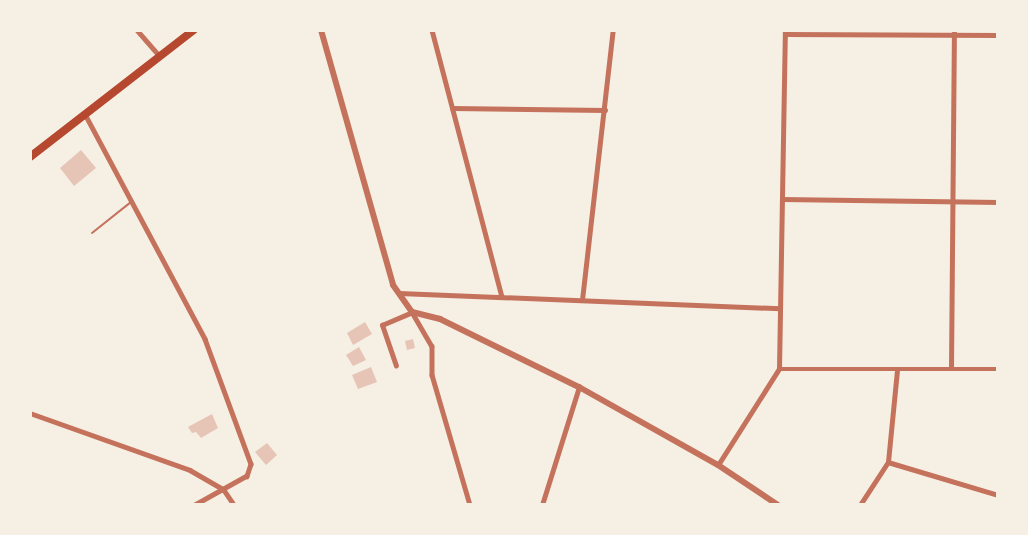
<!DOCTYPE html>
<html>
<head>
<meta charset="utf-8">
<style>
	body { margin:0 }
	#map { position:relative; width:1028px; height:535px; overflow:hidden; background:#f6efe4; font-family:"Space Grotesk",sans-serif }
	div>[style] { position:absolute }
	[style*='--x'] { left:calc(var(--x)*1px); top:calc(var(--y)*1px); width:calc(var(--w)*1px); rotate:calc(var(--a)*1deg) }
	.building>* { inset:0; background:#e6c5b7 }
	.service>* { height:2px; margin:-1px; padding:0 1px; transform-origin:1px; border-radius:1px; background:#c5725c }
	.minor>* { height:4.5px; margin:-2.25px; padding:0 2.25px; transform-origin:2.25px; border-radius:2.25px; background:#c5725c }
	.tertiary>* { height:6px; margin:-3px; padding:0 3px; transform-origin:3px; border-radius:3px; background:#c5725c }
	.primary>* { height:8px; margin:-4px; padding:0 4px; transform-origin:4px; border-radius:4px; background:#b5482f }
	span { translate:-50% -50%; white-space:nowrap; text-align:center; line-height:1.15; -webkit-text-stroke:5px #f6efe4; paint-order:stroke }
	.frame { position:absolute; inset:0; border:32px solid #f6efe4; pointer-events:none }
</style>
</head>
<body>
<div id="map">
	<div class="building">
		<div style="clip-path:polygon(81px 150px,96px 168px,74px 186px,60px 168px)"></div>
		<div style="clip-path:polygon(365px 322px,372px 334px,353px 345px,347px 333px)"></div>
		<div style="clip-path:polygon(413px 339px,415px 348px,407px 350px,405px 341px)"></div>
		<div style="clip-path:polygon(359px 347px,366px 360px,353px 366px,346px 355px)"></div>
		<div style="clip-path:polygon(371px 367px,377px 382px,358px 389px,352px 375px)"></div>
		<div style="clip-path:polygon(212px 414px,218px 428px,201px 438px,196px 432px,192px 433px,188px 427px)"></div>
		<div style="clip-path:polygon(267px 443px,277px 455px,266px 465px,255px 452px)"></div>
	</div>
	<div class="service">
		<div style="--x:92;--y:233;--w:50;--a:-38.5"></div>
	</div>
	<div class="minor">
		<div style="--x:137;--y:30;--w:35;--a:49"></div>
		<div style="--x:432;--y:30;--w:276;--a:75.3"></div>
		<div style="--x:785;--y:34;--w:213;--a:0.3"></div>
		<div style="--x:452;--y:108;--w:153;--a:0.7"></div>
		<div style="--x:85;--y:114;--w:255;--a:61.9"></div>
		<div style="--x:205;--y:339;--w:133;--a:69.8"></div>
		<div style="--x:251;--y:464;--w:13;--a:108"></div>
		<div style="--x:247;--y:476;--w:60;--a:150.9"></div>
		<div style="--x:782;--y:199;--w:216;--a:0.8"></div>
		<div style="--x:399;--y:293;--w:381;--a:2.3"></div>
		<div style="--x:582;--y:300;--w:272;--a:-83.5"></div>
		<div style="--x:396;--y:366;--w:43;--a:-108.9"></div>
		<div style="--x:382;--y:325;--w:33;--a:-23"></div>
		<div style="--x:412;--y:312;--w:39;--a:60"></div>
		<div style="--x:432;--y:346;--w:29;--a:90"></div>
		<div style="--x:432;--y:375;--w:135;--a:73.7"></div>
		<div style="--x:951;--y:368;--w:338;--a:-89.5"></div>
		<div style="--x:779;--y:369;--w:219;--a:0"></div>
		<div style="--x:30;--y:413;--w:170;--a:19.6"></div>
		<div style="--x:190;--y:470;--w:39;--a:30"></div>
		<div style="--x:224;--y:490;--w:18;--a:56"></div>
		<div style="--x:888;--y:462;--w:115;--a:16.7"></div>
		<div style="--x:718;--y:465;--w:114;--a:-57.6"></div>
		<div style="--x:779;--y:369;--w:339;--a:-89"></div>
		<div style="--x:542;--y:505;--w:124;--a:-72.6"></div>
		<div style="--x:860;--y:505;--w:51;--a:-56.9"></div>
		<div style="--x:888;--y:462;--w:92;--a:-84.4"></div>
	</div>
	<div class="tertiary">
		<div style="--x:321;--y:30;--w:265;--a:74.2"></div>
		<div style="--x:393;--y:285;--w:33;--a:55"></div>
		<div style="--x:412;--y:312;--w:29;--a:14"></div>
		<div style="--x:440;--y:319;--w:155;--a:26.1"></div>
		<div style="--x:579;--y:387;--w:159;--a:29.3"></div>
		<div style="--x:718;--y:465;--w:72;--a:33.7"></div>
	</div>
	<div class="primary">
		<div style="--x:30;--y:157;--w:207;--a:-37.8"></div>
	</div>
	<div class="frame"></div>
</div>
</body>
</html>
